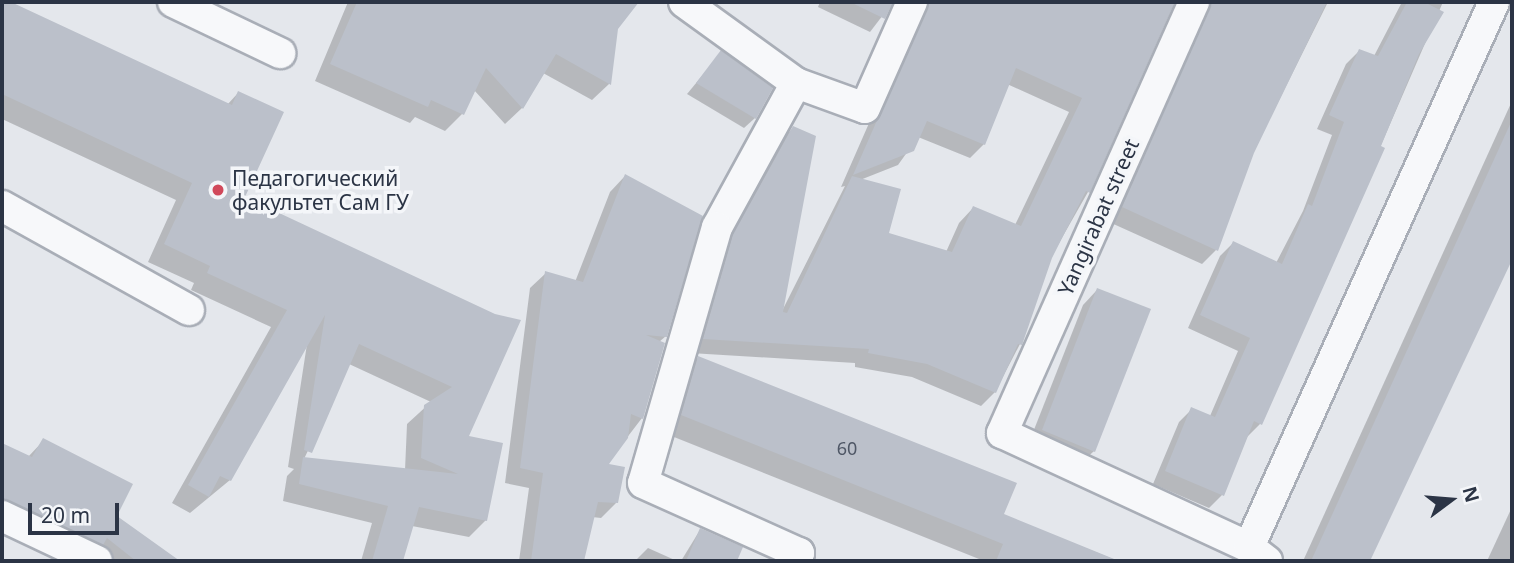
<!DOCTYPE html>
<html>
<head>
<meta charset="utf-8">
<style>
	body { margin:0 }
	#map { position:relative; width:1514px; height:563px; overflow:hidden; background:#e4e7ec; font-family:"Noto Sans",sans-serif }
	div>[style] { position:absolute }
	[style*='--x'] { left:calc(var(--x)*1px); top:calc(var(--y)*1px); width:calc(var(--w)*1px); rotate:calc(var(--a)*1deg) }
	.shadow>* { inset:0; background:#0003 }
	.building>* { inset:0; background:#bbc0ca }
	.roads { filter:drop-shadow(2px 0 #a9aeb7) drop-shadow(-2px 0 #a9aeb7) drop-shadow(0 2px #a9aeb7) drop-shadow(0 -2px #a9aeb7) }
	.minor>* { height:30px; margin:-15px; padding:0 15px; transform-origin:15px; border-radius:15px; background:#f7f8fa }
	.dots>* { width:19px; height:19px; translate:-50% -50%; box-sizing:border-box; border:4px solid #f4f6f9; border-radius:50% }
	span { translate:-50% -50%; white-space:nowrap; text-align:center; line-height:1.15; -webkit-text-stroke:7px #f4f6f9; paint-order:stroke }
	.number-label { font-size:18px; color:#4f5766 }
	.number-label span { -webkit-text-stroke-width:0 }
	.poi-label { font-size:21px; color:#2b3445 }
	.left { translate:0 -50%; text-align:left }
	.street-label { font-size:21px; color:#2b3445 }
	.frame { position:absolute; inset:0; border:4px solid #2b3445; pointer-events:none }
	.north { position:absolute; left:1416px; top:465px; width:70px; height:70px; -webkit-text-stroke:5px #f4f6f9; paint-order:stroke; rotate:74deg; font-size:19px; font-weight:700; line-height:28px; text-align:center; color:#2b3445 }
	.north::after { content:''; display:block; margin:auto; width:24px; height:32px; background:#2b3445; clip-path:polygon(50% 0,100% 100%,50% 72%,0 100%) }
	.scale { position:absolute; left:28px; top:503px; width:91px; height:32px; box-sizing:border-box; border:4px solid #2b3445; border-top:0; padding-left:9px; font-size:21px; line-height:24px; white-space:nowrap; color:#2b3445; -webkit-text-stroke:5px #f4f6f9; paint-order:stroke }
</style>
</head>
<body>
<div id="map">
	<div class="shadow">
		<div style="clip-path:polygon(evenodd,2px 2px,227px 105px,238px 93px,243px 198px,495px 315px,466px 437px,486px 520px,469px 537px,412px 526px,401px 561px,361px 561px,372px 523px,283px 501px,287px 476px,294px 469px,288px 467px,307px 344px,230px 480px,190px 513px,172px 503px,271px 327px,191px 290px,194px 283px,148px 262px,176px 200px,2px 119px,2px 2px,349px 364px,431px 402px,407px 424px,405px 470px,304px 459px,349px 364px)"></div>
		<div style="clip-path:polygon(348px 2px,636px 2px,616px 29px,609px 84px,592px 100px,543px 73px,522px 108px,505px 124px,474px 90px,462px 114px,445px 131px,415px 117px,410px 123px,315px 81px)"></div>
		<div style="clip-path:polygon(820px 2px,893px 2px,870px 32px,818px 7px)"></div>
		<div style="clip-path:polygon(evenodd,907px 2px,1173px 2px,1088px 192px,1051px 257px,1020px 344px,995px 392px,981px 406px,912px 377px,855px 367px,855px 363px,690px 353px,720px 250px,779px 142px,793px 128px,783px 309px,845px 186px,841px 187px,916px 16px,907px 2px,1007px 84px,1069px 112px,1015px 225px,973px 208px,959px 223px,946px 252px,887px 234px,860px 180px,898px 165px,918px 137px,970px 158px,984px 144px,1007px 84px)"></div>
		<div style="clip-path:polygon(1185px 2px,1328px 2px,1253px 152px,1216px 250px,1202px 264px,1109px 222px)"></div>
		<div style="clip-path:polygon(1402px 2px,1443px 2px,1260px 424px,1247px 437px,1222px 495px,1209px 508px,1153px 484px,1179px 422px,1192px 409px,1210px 416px,1238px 351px,1188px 328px,1220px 256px,1233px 243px,1276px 263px,1303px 211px,1332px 135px,1317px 129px,1346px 64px,1359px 51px,1374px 56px)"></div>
		<div style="clip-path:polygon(721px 53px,755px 118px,744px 128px,687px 94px)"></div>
		<div style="clip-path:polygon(1512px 101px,1512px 256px,1368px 561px,1303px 561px)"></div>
		<div style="clip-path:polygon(625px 176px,666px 336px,659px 342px,642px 418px,606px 465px,616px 503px,601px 518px,592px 517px,580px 561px,519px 561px,529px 488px,505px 483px,530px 288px,546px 273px,575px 282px,610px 192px)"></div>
		<div style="clip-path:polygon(1097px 290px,1094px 451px,1079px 465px,1028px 445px,1083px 305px)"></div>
		<div style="clip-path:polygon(698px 358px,1002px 515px,1118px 561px,984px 561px,664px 433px,680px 376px)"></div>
		<div style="clip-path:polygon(44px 440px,115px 517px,177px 561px,106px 561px,2px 518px,2px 445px,28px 457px)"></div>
		<div style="clip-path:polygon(1512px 507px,1512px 561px,1487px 561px)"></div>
		<div style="clip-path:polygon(700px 530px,741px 548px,735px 561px,681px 561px)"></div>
		<div style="clip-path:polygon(648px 548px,677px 561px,635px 561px)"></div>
	</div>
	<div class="building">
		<div style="clip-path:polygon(2px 2px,11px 2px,232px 105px,238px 91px,284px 112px,245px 197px,495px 314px,521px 320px,469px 436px,503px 443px,487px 521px,419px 507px,403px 561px,372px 561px,388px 506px,299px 484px,303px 457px,458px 474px,421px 458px,424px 405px,452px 387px,359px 344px,312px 453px,304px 450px,325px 315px,231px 481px,220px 476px,209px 497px,188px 485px,287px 310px,207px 273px,210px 266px,164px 244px,192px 183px,2px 94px)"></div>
		<div style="clip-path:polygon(357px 2px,639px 2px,618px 29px,611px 85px,556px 54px,523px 109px,486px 68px,464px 115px,431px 100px,428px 107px,330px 64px)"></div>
		<div style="clip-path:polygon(850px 2px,893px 2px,885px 19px)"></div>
		<div style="clip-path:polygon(929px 2px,1175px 2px,1090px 193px,1086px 191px,1052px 258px,1022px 345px,1018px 344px,996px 393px,927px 364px,868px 353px,869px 349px,703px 339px,733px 234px,793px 126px,816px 136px,783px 312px,787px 313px,852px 176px,901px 189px,889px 233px,952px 252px,973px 206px,1021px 226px,1082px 98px,1016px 68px,985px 145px,927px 121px,914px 151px,853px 175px)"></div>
		<div style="clip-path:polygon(1211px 2px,1327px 2px,1254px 153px,1218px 251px,1122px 207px)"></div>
		<div style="clip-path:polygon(1407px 2px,1424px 2px,1444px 12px,1419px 54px,1381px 146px,1385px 148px,1262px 425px,1254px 421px,1224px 496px,1165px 471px,1191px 407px,1215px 417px,1250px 338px,1200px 315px,1233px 241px,1282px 264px,1308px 204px,1312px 206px,1344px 122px,1329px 115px,1359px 49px,1378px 56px)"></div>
		<div style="clip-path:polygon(721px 50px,773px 88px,756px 119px,696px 83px)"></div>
		<div style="clip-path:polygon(1512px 120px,1512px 260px,1370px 561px,1311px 561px)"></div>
		<div style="clip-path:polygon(625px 174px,703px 216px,667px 337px,646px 335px,665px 343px,643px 419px,631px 414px,628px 438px,609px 464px,625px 467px,618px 503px,598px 502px,584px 561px,531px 561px,543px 473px,520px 468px,545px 271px,583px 282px)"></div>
		<div style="clip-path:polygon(1097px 288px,1151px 309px,1095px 452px,1042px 430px)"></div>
		<div style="clip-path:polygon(698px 356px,1017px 483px,1004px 514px,1119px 561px,996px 561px,1003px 544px,681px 415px)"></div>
		<div style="clip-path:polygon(43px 438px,133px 484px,117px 516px,180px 561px,136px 561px,107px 538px,103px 545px,2px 499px,2px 443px,32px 457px)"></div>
		<div style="clip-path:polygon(700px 528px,743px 547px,737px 561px,686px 561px)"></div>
	</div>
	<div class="roads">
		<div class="minor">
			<div style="--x:173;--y:2;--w:119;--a:25.5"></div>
			<div style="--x:684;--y:2;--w:138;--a:35.9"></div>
			<div style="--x:796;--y:83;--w:164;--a:118.7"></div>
			<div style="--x:717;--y:227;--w:266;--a:106.1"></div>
			<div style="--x:643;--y:483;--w:171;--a:24.2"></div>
			<div style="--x:799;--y:553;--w:9;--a:111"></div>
			<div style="--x:1194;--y:2;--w:472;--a:114"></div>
			<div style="--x:1002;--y:433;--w:272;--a:24.8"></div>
			<div style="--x:1249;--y:547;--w:23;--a:38"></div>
			<div style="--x:796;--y:83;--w:73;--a:19.9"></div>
			<div style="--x:865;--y:108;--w:116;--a:-66.1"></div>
			<div style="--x:2;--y:206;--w:214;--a:29.1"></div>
			<div style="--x:2;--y:516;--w:105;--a:25.3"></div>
			<div style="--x:1249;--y:547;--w:598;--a:-65.79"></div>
		</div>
	</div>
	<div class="dots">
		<div style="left:218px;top:190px;background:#d1495b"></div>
	</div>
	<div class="number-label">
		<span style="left:847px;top:448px">60</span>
	</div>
	<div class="poi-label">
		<span class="left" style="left:232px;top:190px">Педагогический<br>факультет Сам ГУ</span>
	</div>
	<div class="street-label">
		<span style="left:1098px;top:217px;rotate:-66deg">Yangirabat street</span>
	</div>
	<div class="frame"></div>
	<div class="north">N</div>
	<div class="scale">20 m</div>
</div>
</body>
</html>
